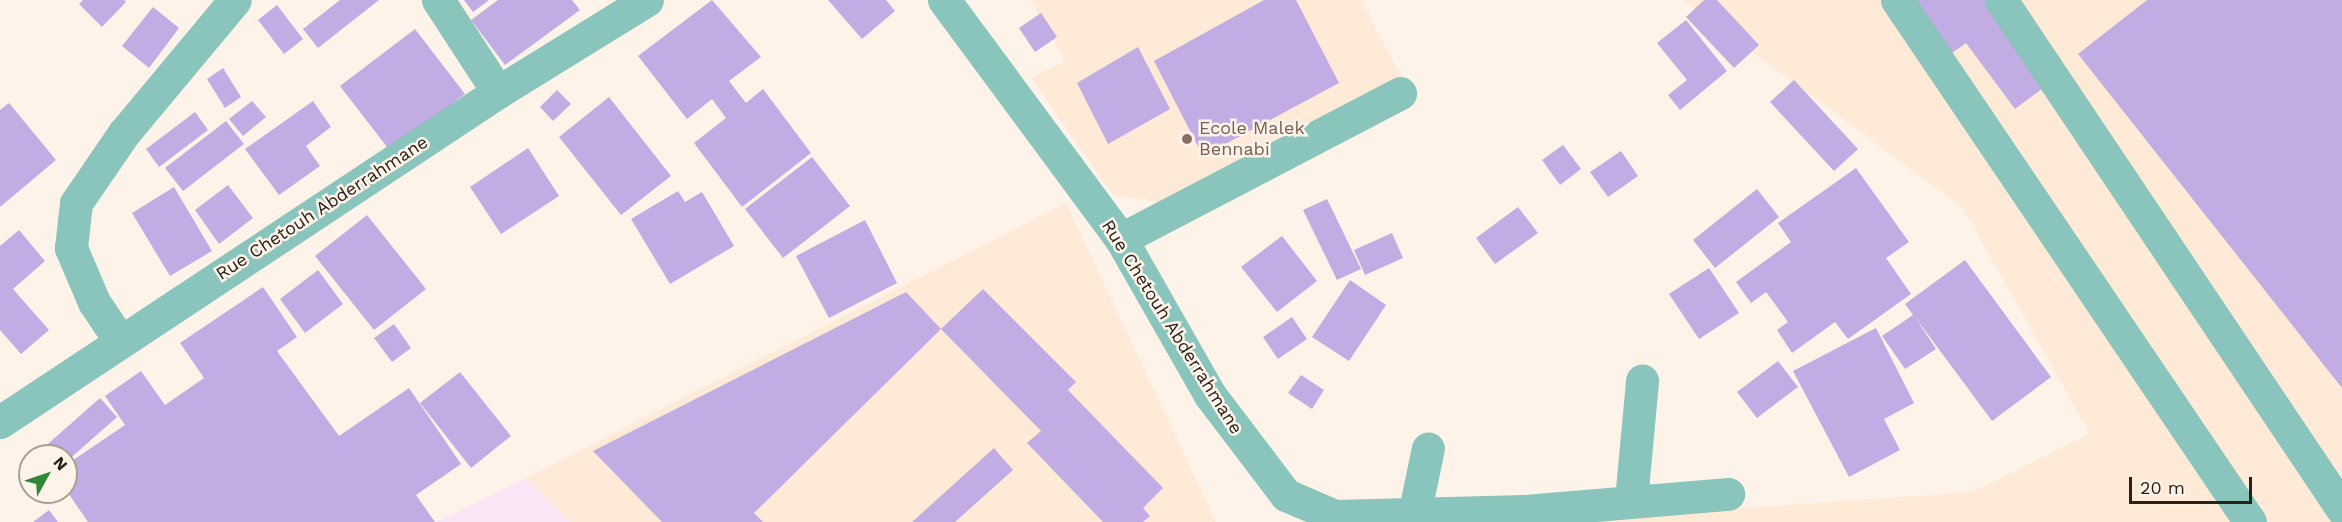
<!DOCTYPE html>
<html>
<head>
<meta charset="utf-8">
<style>
	body { margin:0 }
	#map { position:relative; width:2342px; height:522px; overflow:hidden; background:#fef3e9; font-family:"Work Sans",sans-serif }
	div>[style] { position:absolute }
	[style*='--x'] { left:calc(var(--x)*1px); top:calc(var(--y)*1px); width:calc(var(--w)*1px); rotate:calc(var(--a)*1deg) }
	.built>* { inset:0; background:#feead7 }
	.industrial>* { inset:0; background:#f8e5f5 }
	.building>* { inset:0; background:#c1ace4 }
	.minor>* { height:33px; margin:-16.5px; padding:0 16.5px; transform-origin:16.5px; border-radius:16.5px; background:#89c5bc }
	.dots>* { width:16px; height:16px; translate:-50% -50%; box-sizing:border-box; border:3px solid #fef3e9; border-radius:50% }
	span { translate:-50% -50%; white-space:nowrap; text-align:center; line-height:1.15; -webkit-text-stroke:5px #fef3e9; paint-order:stroke }
	.education-label { font-size:18px; color:#785e54 }
	.left { translate:0 -50%; text-align:left }
	.street-label { font-size:18px; color:#28221b }
	.north { position:absolute; left:18px; top:444px; width:60px; height:60px; box-sizing:border-box; background:#fef3e9; border:2px solid #a89f97; border-radius:50%; rotate:50deg; font-size:16px; font-weight:700; line-height:24px; text-align:center; color:#28221b }
	.north::after { content:''; display:block; margin:auto; width:21px; height:27px; background:#2f8838; clip-path:polygon(50% 0,100% 100%,50% 72%,0 100%) }
	.scale { position:absolute; left:2129px; top:477px; width:123px; height:27px; box-sizing:border-box; border:3px solid #28221b; border-top:0; padding-left:8px; font-size:18px; line-height:21px; white-space:nowrap; color:#28221b; -webkit-text-stroke:4px #fef3e9; paint-order:stroke }
</style>
</head>
<body>
<div id="map">
	<div class="built">
		<div style="clip-path:polygon(1031px 0,1361px 0,1405px 84px,1176px 205px,1113px 195px,1031px 78px,1065px 61px)"></div>
		<div style="clip-path:polygon(1683px 0,2342px 0,2342px 522px,1548px 522px,1972px 492px,2090px 434px,1963px 208px)"></div>
		<div style="clip-path:polygon(1066px 203px,1216px 522px,570px 522px,526px 478px)"></div>
	</div>
	<div class="industrial">
		<div style="clip-path:polygon(526px 478px,570px 522px,436px 522px)"></div>
	</div>
	<div class="building">
		<div style="clip-path:polygon(83px 0,124px 0,126px 2px,102px 27px,79px 4px)"></div>
		<div style="clip-path:polygon(340px 0,379px 0,318px 48px,303px 29px)"></div>
		<div style="clip-path:polygon(464px 0,489px 0,473px 12px)"></div>
		<div style="clip-path:polygon(498px 0,572px 0,580px 10px,505px 65px,471px 20px)"></div>
		<div style="clip-path:polygon(712px 0,761px 57px,729px 81px,746px 103px,763px 89px,811px 153px,742px 207px,694px 143px,726px 118px,712px 99px,687px 119px,638px 56px)"></div>
		<div style="clip-path:polygon(828px 0,886px 0,895px 11px,862px 39px)"></div>
		<div style="clip-path:polygon(1264px 0,1296px 0,1339px 83px,1203px 156px,1154px 61px)"></div>
		<div style="clip-path:polygon(1704px 0,1717px 0,1759px 45px,1734px 68px,1686px 17px)"></div>
		<div style="clip-path:polygon(1912px 0,1996px 0,2055px 79px,2015px 109px,1966px 43px,1952px 53px)"></div>
		<div style="clip-path:polygon(2147px 0,2342px 0,2342px 388px,2078px 54px)"></div>
		<div style="clip-path:polygon(277px 5px,303px 39px,284px 54px,258px 20px)"></div>
		<div style="clip-path:polygon(153px 7px,179px 28px,149px 68px,122px 46px)"></div>
		<div style="clip-path:polygon(1041px 13px,1057px 37px,1035px 52px,1019px 28px)"></div>
		<div style="clip-path:polygon(1686px 20px,1727px 71px,1680px 110px,1668px 95px,1687px 80px,1657px 43px)"></div>
		<div style="clip-path:polygon(415px 29px,465px 94px,390px 151px,340px 86px)"></div>
		<div style="clip-path:polygon(1138px 47px,1170px 109px,1108px 144px,1077px 83px)"></div>
		<div style="clip-path:polygon(223px 68px,241px 97px,225px 108px,207px 79px)"></div>
		<div style="clip-path:polygon(1794px 80px,1858px 149px,1834px 171px,1770px 102px)"></div>
		<div style="clip-path:polygon(557px 90px,571px 104px,553px 121px,540px 107px)"></div>
		<div style="clip-path:polygon(609px 97px,671px 176px,621px 215px,559px 137px)"></div>
		<div style="clip-path:polygon(252px 101px,266px 117px,243px 136px,229px 119px)"></div>
		<div style="clip-path:polygon(313px 101px,331px 127px,306px 146px,320px 166px,279px 195px,245px 149px)"></div>
		<div style="clip-path:polygon(9px 103px,56px 160px,0 207px,0 110px)"></div>
		<div style="clip-path:polygon(195px 112px,208px 130px,159px 167px,146px 149px)"></div>
		<div style="clip-path:polygon(226px 121px,244px 144px,183px 191px,165px 168px)"></div>
		<div style="clip-path:polygon(1563px 145px,1581px 169px,1560px 185px,1542px 160px)"></div>
		<div style="clip-path:polygon(528px 148px,559px 196px,501px 234px,470px 187px)"></div>
		<div style="clip-path:polygon(1621px 151px,1638px 176px,1608px 197px,1590px 172px)"></div>
		<div style="clip-path:polygon(812px 157px,850px 206px,783px 258px,745px 209px)"></div>
		<div style="clip-path:polygon(1856px 168px,1909px 242px,1886px 258px,1911px 294px,1848px 339px,1835px 322px,1792px 353px,1777px 330px,1788px 322px,1766px 292px,1751px 303px,1736px 282px,1791px 242px,1778px 223px)"></div>
		<div style="clip-path:polygon(228px 185px,253px 218px,219px 244px,195px 210px)"></div>
		<div style="clip-path:polygon(174px 187px,212px 251px,170px 276px,132px 213px)"></div>
		<div style="clip-path:polygon(1757px 189px,1779px 217px,1715px 268px,1693px 240px)"></div>
		<div style="clip-path:polygon(678px 191px,685px 202px,702px 192px,734px 246px,670px 284px,631px 219px)"></div>
		<div style="clip-path:polygon(1327px 199px,1361px 269px,1337px 280px,1303px 210px)"></div>
		<div style="clip-path:polygon(1518px 207px,1538px 233px,1495px 264px,1476px 238px)"></div>
		<div style="clip-path:polygon(367px 215px,426px 289px,374px 330px,315px 256px)"></div>
		<div style="clip-path:polygon(865px 220px,897px 283px,829px 318px,796px 256px)"></div>
		<div style="clip-path:polygon(19px 230px,45px 261px,13px 289px,49px 330px,21px 354px,0 330px,0 246px)"></div>
		<div style="clip-path:polygon(1392px 233px,1403px 258px,1365px 275px,1354px 250px)"></div>
		<div style="clip-path:polygon(1282px 236px,1317px 281px,1277px 312px,1241px 267px)"></div>
		<div style="clip-path:polygon(1965px 260px,2051px 377px,1992px 421px,1915px 317px,1936px 349px,1905px 369px,1882px 336px,1913px 315px,1905px 304px)"></div>
		<div style="clip-path:polygon(1709px 268px,1739px 313px,1699px 339px,1669px 294px)"></div>
		<div style="clip-path:polygon(318px 270px,343px 304px,305px 333px,280px 299px)"></div>
		<div style="clip-path:polygon(1350px 280px,1386px 305px,1349px 361px,1312px 337px)"></div>
		<div style="clip-path:polygon(263px 287px,297px 337px,277px 351px,339px 436px,409px 388px,461px 464px,416px 495px,435px 522px,88px 522px,66px 490px,66px 465px,125px 425px,105px 396px,141px 371px,165px 405px,204px 378px,180px 343px)"></div>
		<div style="clip-path:polygon(983px 289px,1076px 382px,1068px 390px,1163px 488px,1143px 508px,1150px 516px,1143px 522px,1103px 522px,1027px 443px,1041px 431px,941px 329px)"></div>
		<div style="clip-path:polygon(906px 292px,941px 329px,754px 513px,763px 522px,662px 522px,593px 451px)"></div>
		<div style="clip-path:polygon(1292px 317px,1307px 339px,1278px 359px,1263px 337px)"></div>
		<div style="clip-path:polygon(394px 324px,411px 348px,392px 362px,374px 338px)"></div>
		<div style="clip-path:polygon(1876px 328px,1914px 403px,1884px 419px,1900px 450px,1849px 477px,1793px 371px)"></div>
		<div style="clip-path:polygon(1778px 361px,1798px 387px,1757px 418px,1737px 392px)"></div>
		<div style="clip-path:polygon(460px 372px,511px 436px,471px 468px,420px 403px)"></div>
		<div style="clip-path:polygon(1301px 375px,1324px 390px,1312px 409px,1288px 393px)"></div>
		<div style="clip-path:polygon(100px 398px,117px 417px,66px 462px,66px 456px,47px 456px,41px 450px)"></div>
		<div style="clip-path:polygon(994px 448px,1013px 470px,955px 522px,912px 522px)"></div>
		<div style="clip-path:polygon(49px 510px,58px 522px,33px 522px)"></div>
	</div>
	<div class="minor">
		<div style="--x:438;--y:0;--w:110;--a:56.9"></div>
		<div style="--x:944;--y:0;--w:297;--a:53.5"></div>
		<div style="--x:1121;--y:239;--w:180;--a:60.3"></div>
		<div style="--x:1210;--y:395;--w:126;--a:52.8"></div>
		<div style="--x:1286;--y:495;--w:53;--a:23.2"></div>
		<div style="--x:1335;--y:516;--w:189;--a:-1.5"></div>
		<div style="--x:1524;--y:511;--w:205;--a:-4.8"></div>
		<div style="--x:1897;--y:0;--w:630;--a:55.93"></div>
		<div style="--x:2001;--y:0;--w:613;--a:56.18"></div>
		<div style="--x:1121;--y:239;--w:315;--a:-27.6"></div>
		<div style="--x:120;--y:341;--w:47;--a:-123.7"></div>
		<div style="--x:94;--y:302;--w:59;--a:-113.1"></div>
		<div style="--x:71;--y:248;--w:45;--a:-83.7"></div>
		<div style="--x:76;--y:203;--w:85;--a:-55.6"></div>
		<div style="--x:124;--y:133;--w:173;--a:-50.2"></div>
		<div style="--x:0;--y:422;--w:597;--a:-33.53"></div>
		<div style="--x:498;--y:92;--w:175;--a:-31.7"></div>
		<div style="--x:1631;--y:500;--w:120;--a:-84.7"></div>
		<div style="--x:1414;--y:515;--w:68;--a:-78.2"></div>
	</div>
	<div class="dots">
		<div style="left:1187px;top:139px;background:#8d6e63"></div>
	</div>
	<div class="education-label">
		<span class="left" style="left:1199px;top:139px">Ecole Malek<br>Bennabi</span>
	</div>
	<div class="street-label">
		<span style="left:322px;top:208px;rotate:-33deg">Rue Chetouh Abderrahmane</span>
		<span style="left:1172px;top:327px;rotate:58deg">Rue Chetouh Abderrahmane</span>
	</div>
	<div class="north">N</div>
	<div class="scale">20 m</div>
</div>
</body>
</html>
